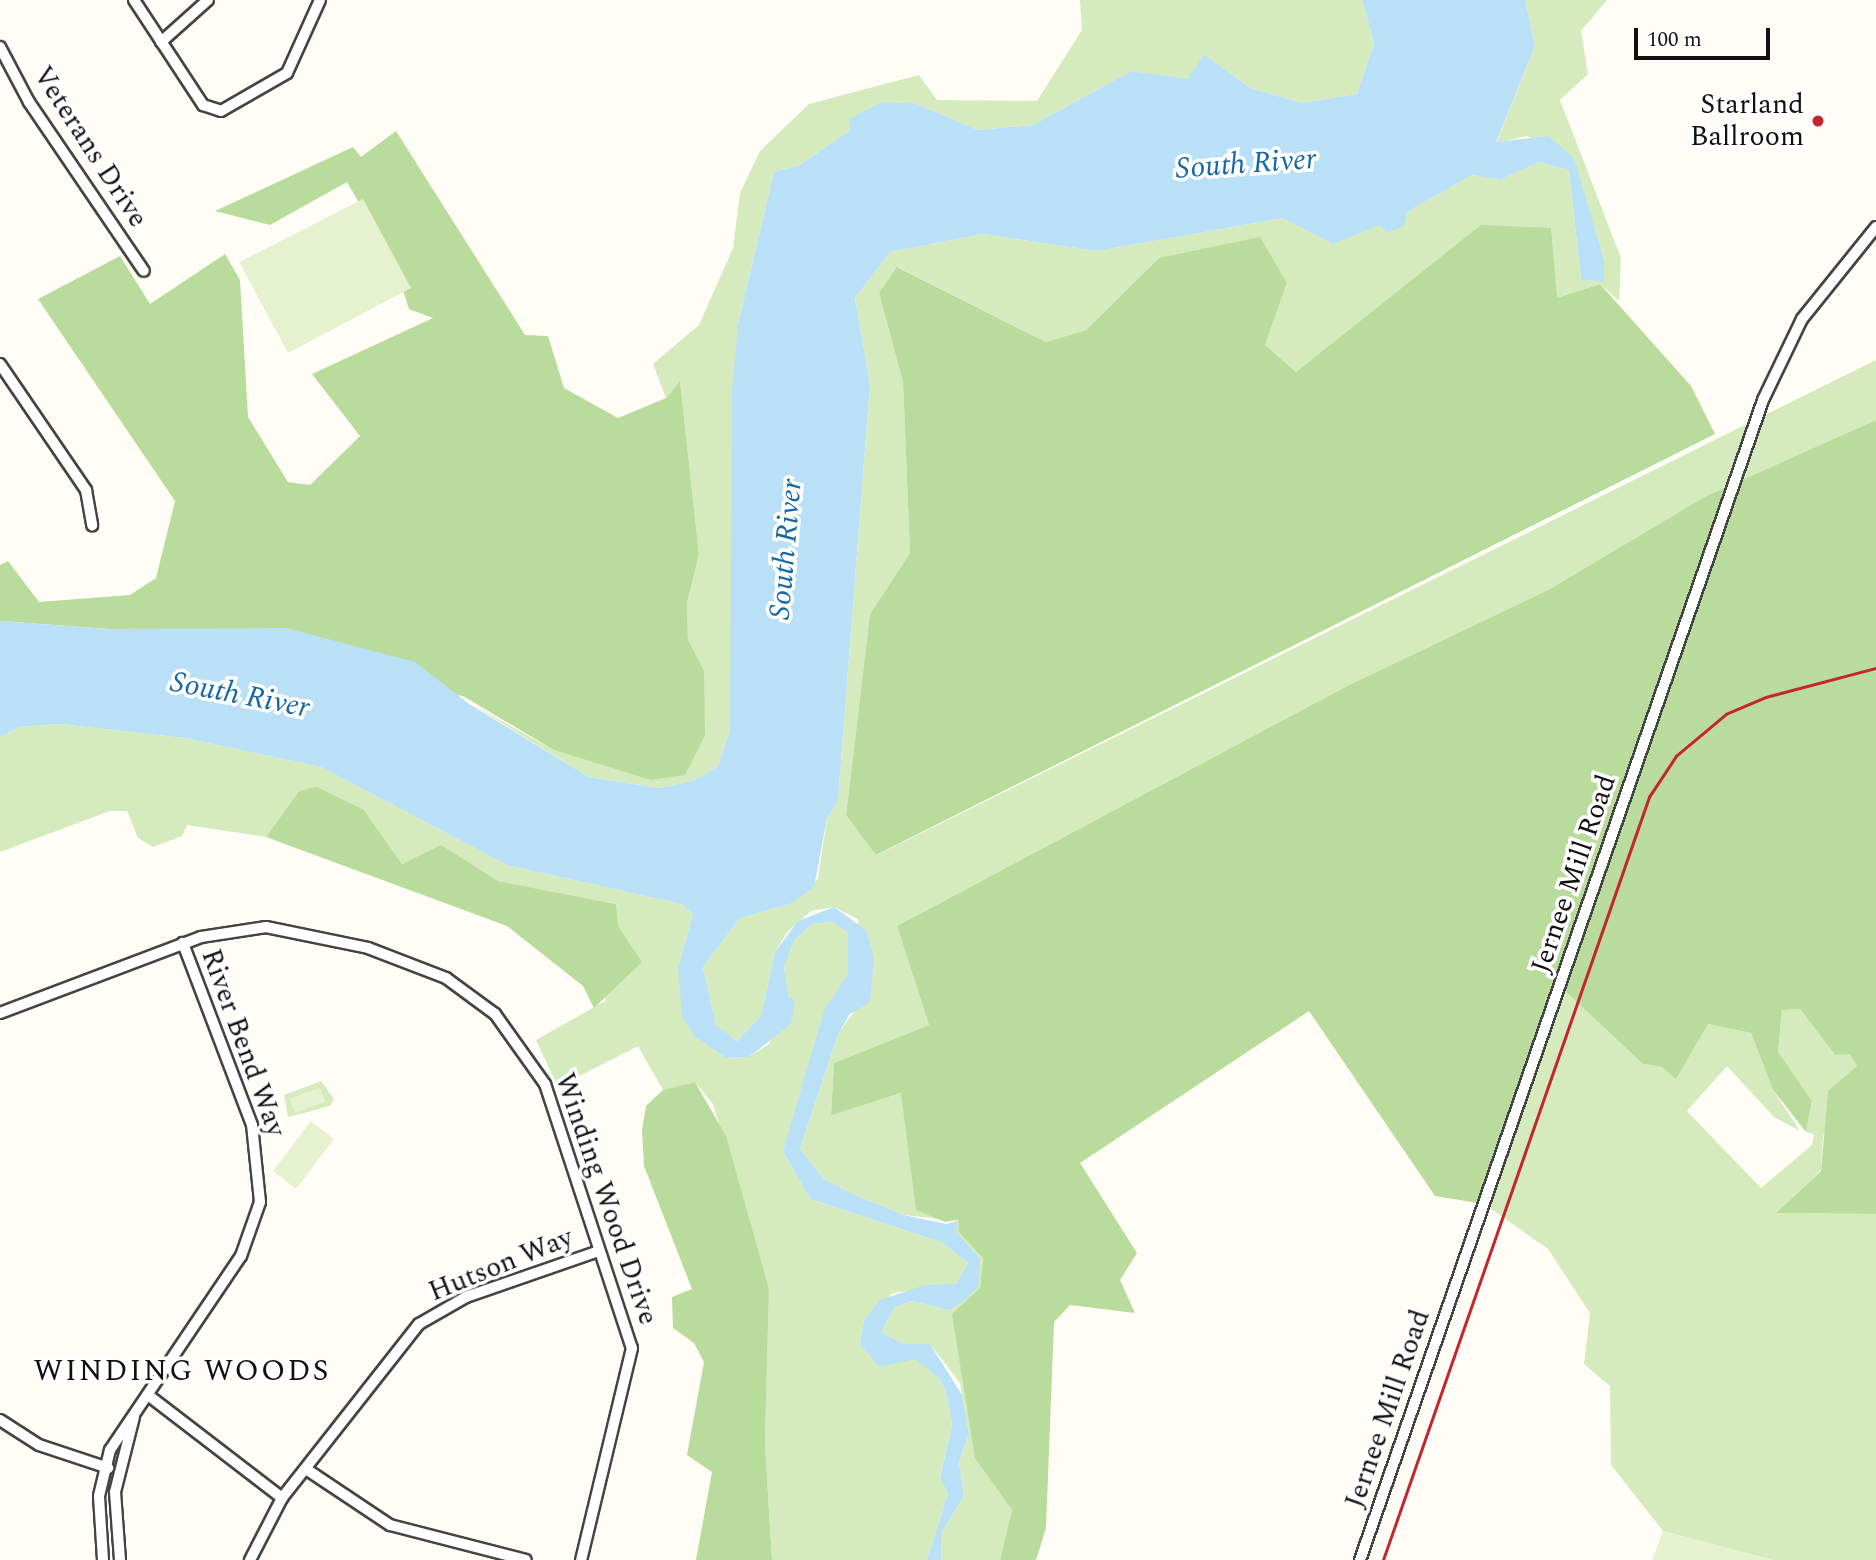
<!DOCTYPE html>
<html>
<head>
<meta charset="utf-8">
<style>
	body { margin:0 }
	#map { position:relative; width:1876px; height:1560px; overflow:hidden; background:#fffdf5; font-family:Spectral,serif }
	div>[style] { position:absolute }
	[style*='--x'] { left:calc(var(--x)*1px); top:calc(var(--y)*1px); width:calc(var(--w)*1px); rotate:calc(var(--a)*1deg) }
	.green>* { inset:0; background:#d5ebbd }
	.forest>* { inset:0; background:#b9dc9c }
	.pitch>* { inset:0; background:#e6f2cf }
	.water>* { inset:0; background:#b9e0f7 }
	.roads { filter:drop-shadow(2px 0 #444) drop-shadow(-2px 0 #444) drop-shadow(0 2px #444) drop-shadow(0 -2px #444) }
	.minor>* { height:10px; margin:-5px; padding:0 5px; transform-origin:5px; border-radius:5px; background:#fff }
	.rail>* { height:2.5px; margin:-1.25px; padding:0 1.25px; transform-origin:1.25px; border-radius:1.25px; background:#c4262e }
	.dots>* { width:19px; height:19px; translate:-50% -50%; box-sizing:border-box; border:4px solid #fff; border-radius:50% }
	span { translate:-50% -50%; white-space:nowrap; text-align:center; line-height:1.15; -webkit-text-stroke:7px #fff; paint-order:stroke }
	.poi-label { font-size:28px; color:#111 }
	.right { translate:-100% -50%; text-align:right }
	.street-label { font-size:28px; color:#111 }
	.water-label { font-size:30px; color:#1768a6; font-style:italic }
	.neighbourhood-label { font-size:30px; color:#111; letter-spacing:2px }
	.scale { position:absolute; left:1634px; top:28px; width:136px; height:32px; box-sizing:border-box; border:4px solid #111; border-top:0; padding-left:9px; font-size:21px; line-height:24px; white-space:nowrap; color:#111; -webkit-text-stroke:5px #fff; paint-order:stroke }
</style>
</head>
<body>
<div id="map">
	<div class="green">
		<div style="clip-path:polygon(1080px 0,1362px 0,1374px 43px,1357px 94px,1302px 103px,1250px 88px,1204px 54px,1188px 80px,1131px 71px,1033px 125px,978px 130px,917px 104px,850px 130px,800px 165px,774px 172px,738px 324px,730px 730px,718px 766px,695px 780px,660px 788px,589px 777px,469px 703px,554px 750px,704px 672px,688px 641px,687px 603px,699px 555px,680px 382px,666px 398px,653px 364px,699px 325px,733px 248px,740px 193px,760px 151px,809px 104px,919px 75px,937px 100px,1037px 101px,1082px 30px)"></div>
		<div style="clip-path:polygon(1525px 0,1607px 0,1581px 31px,1588px 74px,1560px 100px,1621px 258px,1619px 301px,1600px 284px,1557px 298px,1482px 225px,1296px 372px,1265px 345px,1287px 283px,1159px 258px,1086px 330px,1046px 342px,898px 267px,879px 293px,903px 382px,910px 553px,870px 614px,846px 815px,877px 855px,1876px 360px,1876px 420px,1706px 496px,1550px 589px,1347px 686px,897px 926px,929px 1025px,834px 1063px,831px 1114px,902px 1093px,911px 1143px,960px 1219px,958px 1231px,978px 1247px,983px 1258px,980px 1288px,964px 1305px,976px 1458px,1012px 1510px,1000px 1560px,941px 1560px,942px 1532px,964px 1496px,959px 1461px,969px 1434px,960px 1383px,930px 1344px,904px 1344px,881px 1332px,895px 1307px,912px 1301px,948px 1310px,980px 1258px,955px 1232px,957px 1221px,904px 1215px,855px 1195px,824px 1179px,800px 1149px,839px 1032px,859px 1005px,858px 919px,834px 907px,811px 911px,787px 932px,775px 952px,761px 1016px,737px 1041px,716px 1026px,703px 967px,740px 918px,790px 904px,818px 879px,827px 818px,838px 801px,870px 384px,855px 298px,890px 252px,983px 234px,1097px 251px,1284px 218px,1333px 243px,1407px 212px,1472px 175px,1500px 180px,1539px 162px,1569px 170px,1581px 279px,1604px 259px,1573px 157px,1527px 136px,1496px 143px,1535px 46px)"></div>
		<div style="clip-path:polygon(60px 724px,185px 738px,321px 767px,507px 865px,681px 904px,693px 914px,678px 968px,694px 1036px,726px 1058px,749px 1057px,769px 1044px,789px 999px,784px 967px,794px 941px,812px 924px,833px 922px,848px 933px,848px 974px,830px 1005px,783px 1151px,810px 1199px,941px 1242px,968px 1263px,956px 1284px,893px 1293px,864px 1320px,860px 1343px,879px 1367px,915px 1358px,940px 1379px,947px 1396px,952px 1425px,940px 1477px,948px 1493px,927px 1560px,772px 1560px,765px 1443px,769px 1289px,713px 1104px,695px 1082px,663px 1090px,638px 1046px,558px 1087px,536px 1040px,605px 1001px,616px 904px,498px 881px,441px 846px,402px 864px,364px 810px,299px 791px,266px 837px,187px 825px,182px 836px,153px 847px,138px 838px,127px 811px,110px 811px,0 852px,0 737px,19px 727px)"></div>
		<div style="clip-path:polygon(1560px 985px,1643px 1064px,1662px 1067px,1676px 1078px,1708px 1024px,1751px 1033px,1773px 1090px,1800px 1131px,1774px 1117px,1727px 1066px,1687px 1111px,1761px 1188px,1812px 1145px,1814px 1134px,1806px 1132px,1812px 1101px,1778px 1053px,1782px 1010px,1800px 1009px,1835px 1055px,1850px 1053px,1857px 1066px,1823px 1136px,1821px 1170px,1777px 1213px,1876px 1214px,1876px 1560px,1772px 1560px,1663px 1531px,1611px 1465px,1610px 1386px,1584px 1364px,1590px 1313px,1548px 1249px,1484px 1204px)"></div>
		<div style="clip-path:polygon(321px 1081px,334px 1099px,330px 1106px,288px 1117px,284px 1095px)"></div>
	</div>
	<div class="forest">
		<div style="clip-path:polygon(396px 131px,525px 335px,548px 336px,564px 388px,618px 418px,666px 398px,680px 381px,699px 555px,687px 603px,688px 640px,704px 671px,705px 735px,685px 775px,651px 780px,554px 750px,463px 696px,109px 629px,0 621px,0 565px,8px 561px,39px 602px,130px 595px,156px 578px,175px 501px,38px 299px,120px 256px,150px 304px,225px 254px,240px 280px,248px 417px,288px 482px,310px 485px,360px 436px,312px 374px,433px 318px,409px 309px,394px 263px,347px 182px,270px 225px,215px 211px,353px 147px,361px 157px)"></div>
		<div style="clip-path:polygon(1481px 225px,1551px 228px,1557px 298px,1600px 284px,1691px 386px,1715px 434px,876px 855px,846px 815px,870px 614px,910px 553px,903px 382px,879px 293px,897px 267px,1046px 342px,1086px 330px,1159px 258px,1260px 237px,1287px 283px,1265px 345px,1296px 372px)"></div>
		<div style="clip-path:polygon(1876px 420px,1876px 1214px,1776px 1213px,1821px 1171px,1828px 1091px,1857px 1066px,1850px 1054px,1835px 1055px,1800px 1009px,1782px 1010px,1778px 1052px,1812px 1101px,1806px 1132px,1773px 1090px,1751px 1033px,1708px 1024px,1676px 1079px,1662px 1067px,1643px 1064px,1560px 986px,1484px 1204px,1435px 1196px,1309px 1011px,1080px 1163px,1137px 1253px,1120px 1280px,1135px 1313px,1070px 1305px,1054px 1322px,1046px 1528px,1036px 1560px,1000px 1560px,1012px 1510px,975px 1458px,952px 1314px,980px 1288px,983px 1258px,958px 1231px,959px 1219px,945px 1222px,916px 1210px,901px 1093px,831px 1115px,834px 1063px,929px 1025px,897px 926px,1347px 686px,1550px 589px,1706px 496px)"></div>
		<div style="clip-path:polygon(317px 787px,364px 810px,402px 864px,441px 845px,498px 881px,616px 904px,618px 926px,642px 962px,594px 1008px,583px 986px,507px 926px,266px 837px,299px 791px)"></div>
		<div style="clip-path:polygon(695px 1082px,726px 1136px,769px 1289px,765px 1443px,772px 1560px,696px 1560px,712px 1472px,687px 1455px,704px 1362px,694px 1343px,673px 1328px,672px 1297px,692px 1289px,644px 1166px,642px 1130px,646px 1106px,663px 1090px)"></div>
	</div>
	<div class="pitch">
		<div style="clip-path:polygon(363px 199px,411px 288px,288px 353px,239px 262px)"></div>
		<div style="clip-path:polygon(320px 1088px,325px 1102px,295px 1113px,290px 1099px)"></div>
		<div style="clip-path:polygon(311px 1121px,334px 1139px,296px 1189px,273px 1171px)"></div>
		<div style="clip-path:polygon(1663px 1531px,1772px 1560px,1652px 1560px)"></div>
	</div>
	<div class="water">
		<div style="clip-path:polygon(1362px 0,1525px 0,1535px 46px,1496px 142px,1548px 136px,1574px 158px,1604px 259px,1604px 282px,1581px 279px,1569px 170px,1539px 162px,1500px 180px,1472px 175px,1407px 212px,1404px 226px,1387px 233px,1379px 225px,1333px 244px,1283px 218px,1097px 251px,983px 234px,890px 252px,855px 298px,870px 384px,838px 801px,827px 818px,814px 887px,790px 904px,740px 918px,703px 967px,716px 1025px,737px 1041px,761px 1016px,775px 952px,798px 921px,834px 907px,866px 930px,874px 957px,870px 1002px,850px 1014px,839px 1032px,800px 1149px,824px 1179px,855px 1195px,904px 1215px,946px 1224px,958px 1221px,956px 1232px,980px 1258px,978px 1287px,963px 1302px,948px 1310px,912px 1301px,895px 1307px,881px 1332px,904px 1344px,930px 1344px,962px 1395px,969px 1434px,959px 1461px,964px 1496px,942px 1532px,941px 1560px,927px 1560px,948px 1493px,940px 1478px,952px 1425px,947px 1396px,940px 1379px,915px 1359px,879px 1367px,860px 1344px,864px 1320px,880px 1300px,925px 1285px,956px 1284px,968px 1263px,941px 1242px,810px 1199px,783px 1151px,825px 1008px,848px 974px,848px 933px,833px 922px,812px 924px,794px 941px,784px 967px,789px 998px,795px 1000px,791px 1024px,749px 1057px,726px 1058px,694px 1036px,682px 1016px,678px 968px,693px 914px,681px 904px,507px 865px,321px 767px,185px 738px,60px 724px,19px 727px,0 737px,0 621px,109px 629px,286px 628px,415px 662px,469px 704px,589px 777px,660px 788px,695px 780px,718px 766px,730px 730px,732px 390px,738px 324px,774px 172px,800px 165px,850px 130px,849px 119px,882px 102px,917px 104px,978px 130px,1033px 125px,1131px 71px,1188px 79px,1204px 54px,1250px 88px,1302px 103px,1357px 94px,1374px 43px)"></div>
	</div>
	<div class="roads">
		<div class="minor">
			<div style="--x:134;--y:0;--w:126;--a:56.7"></div>
			<div style="--x:203;--y:105;--w:19;--a:18"></div>
			<div style="--x:221;--y:111;--w:76;--a:-29.9"></div>
			<div style="--x:287;--y:73;--w:80;--a:-65.7"></div>
			<div style="--x:161;--y:42;--w:63;--a:-41.8"></div>
			<div style="--x:0;--y:47;--w:62;--a:62.2"></div>
			<div style="--x:29;--y:102;--w:204;--a:55.8"></div>
			<div style="--x:0;--y:364;--w:153;--a:55.7"></div>
			<div style="--x:86;--y:490;--w:36;--a:80"></div>
			<div style="--x:0;--y:1013;--w:215;--a:-20.7"></div>
			<div style="--x:201;--y:937;--w:66;--a:-8.7"></div>
			<div style="--x:266;--y:927;--w:104;--a:11.6"></div>
			<div style="--x:368;--y:948;--w:84;--a:21"></div>
			<div style="--x:446;--y:978;--w:61;--a:36.3"></div>
			<div style="--x:495;--y:1014;--w:86;--a:54.5"></div>
			<div style="--x:545;--y:1084;--w:278;--a:71.8"></div>
			<div style="--x:632;--y:1348;--w:218;--a:103.5"></div>
			<div style="--x:148;--y:1395;--w:169;--a:37.5"></div>
			<div style="--x:0;--y:1420;--w:46;--a:32.7"></div>
			<div style="--x:39;--y:1445;--w:73;--a:18.4"></div>
			<div style="--x:306;--y:1469;--w:101;--a:33.7"></div>
			<div style="--x:390;--y:1525;--w:140;--a:14.4"></div>
			<div style="--x:103;--y:1560;--w:64;--a:-93.6"></div>
			<div style="--x:99;--y:1496;--w:47;--a:-76.6"></div>
			<div style="--x:110;--y:1450;--w:234;--a:-56"></div>
			<div style="--x:241;--y:1256;--w:57;--a:-70.6"></div>
			<div style="--x:260;--y:1202;--w:77;--a:-95.9"></div>
			<div style="--x:252;--y:1125;--w:195;--a:-110.8"></div>
			<div style="--x:120;--y:1560;--w:68;--a:-94.2"></div>
			<div style="--x:115;--y:1492;--w:77;--a:-75.8"></div>
			<div style="--x:250;--y:1560;--w:70;--a:-62.7"></div>
			<div style="--x:282;--y:1498;--w:221;--a:-51.8"></div>
			<div style="--x:419;--y:1324;--w:54;--a:-29.9"></div>
			<div style="--x:466;--y:1297;--w:141;--a:-19.1"></div>
			<div style="--x:1360;--y:1560;--w:1228;--a:-70.84"></div>
			<div style="--x:1763;--y:400;--w:90;--a:-64.3"></div>
			<div style="--x:1802;--y:319;--w:118;--a:-51.2"></div>
		</div>
	</div>
	<div class="rail">
		<div style="--x:1383;--y:1560;--w:808;--a:-70.78"></div>
		<div style="--x:1649;--y:797;--w:49;--a:-56.6"></div>
		<div style="--x:1676;--y:756;--w:65;--a:-40"></div>
		<div style="--x:1726;--y:714;--w:43;--a:-23"></div>
		<div style="--x:1766;--y:697;--w:114;--a:-14.8"></div>
	</div>
	<div class="dots">
		<div style="left:1818px;top:121px;background:#c4262e"></div>
	</div>
	<div class="poi-label">
		<span class="right" style="left:1804px;top:121px">Starland<br>Ballroom</span>
	</div>
	<div class="street-label">
		<span style="left:90px;top:147px;rotate:57deg">Veterans Drive</span>
		<span style="left:1574px;top:874px;rotate:-71deg">Jernee Mill Road</span>
		<span style="left:243px;top:1043px;rotate:70deg">River Bend Way</span>
		<span style="left:606px;top:1199px;rotate:71deg">Winding Wood Drive</span>
		<span style="left:501px;top:1265px;rotate:-22deg">Hutson Way</span>
		<span style="left:1388px;top:1409px;rotate:-71deg">Jernee Mill Road</span>
	</div>
	<div class="water-label">
		<span style="left:1246px;top:164px;rotate:-4deg">South River</span>
		<span style="left:786px;top:549px;rotate:-85deg">South River</span>
		<span style="left:240px;top:695px;rotate:11deg">South River</span>
	</div>
	<div class="neighbourhood-label">
		<span style="left:182px;top:1371px">WINDING WOODS</span>
	</div>
	<div class="scale">100 m</div>
</div>
</body>
</html>
